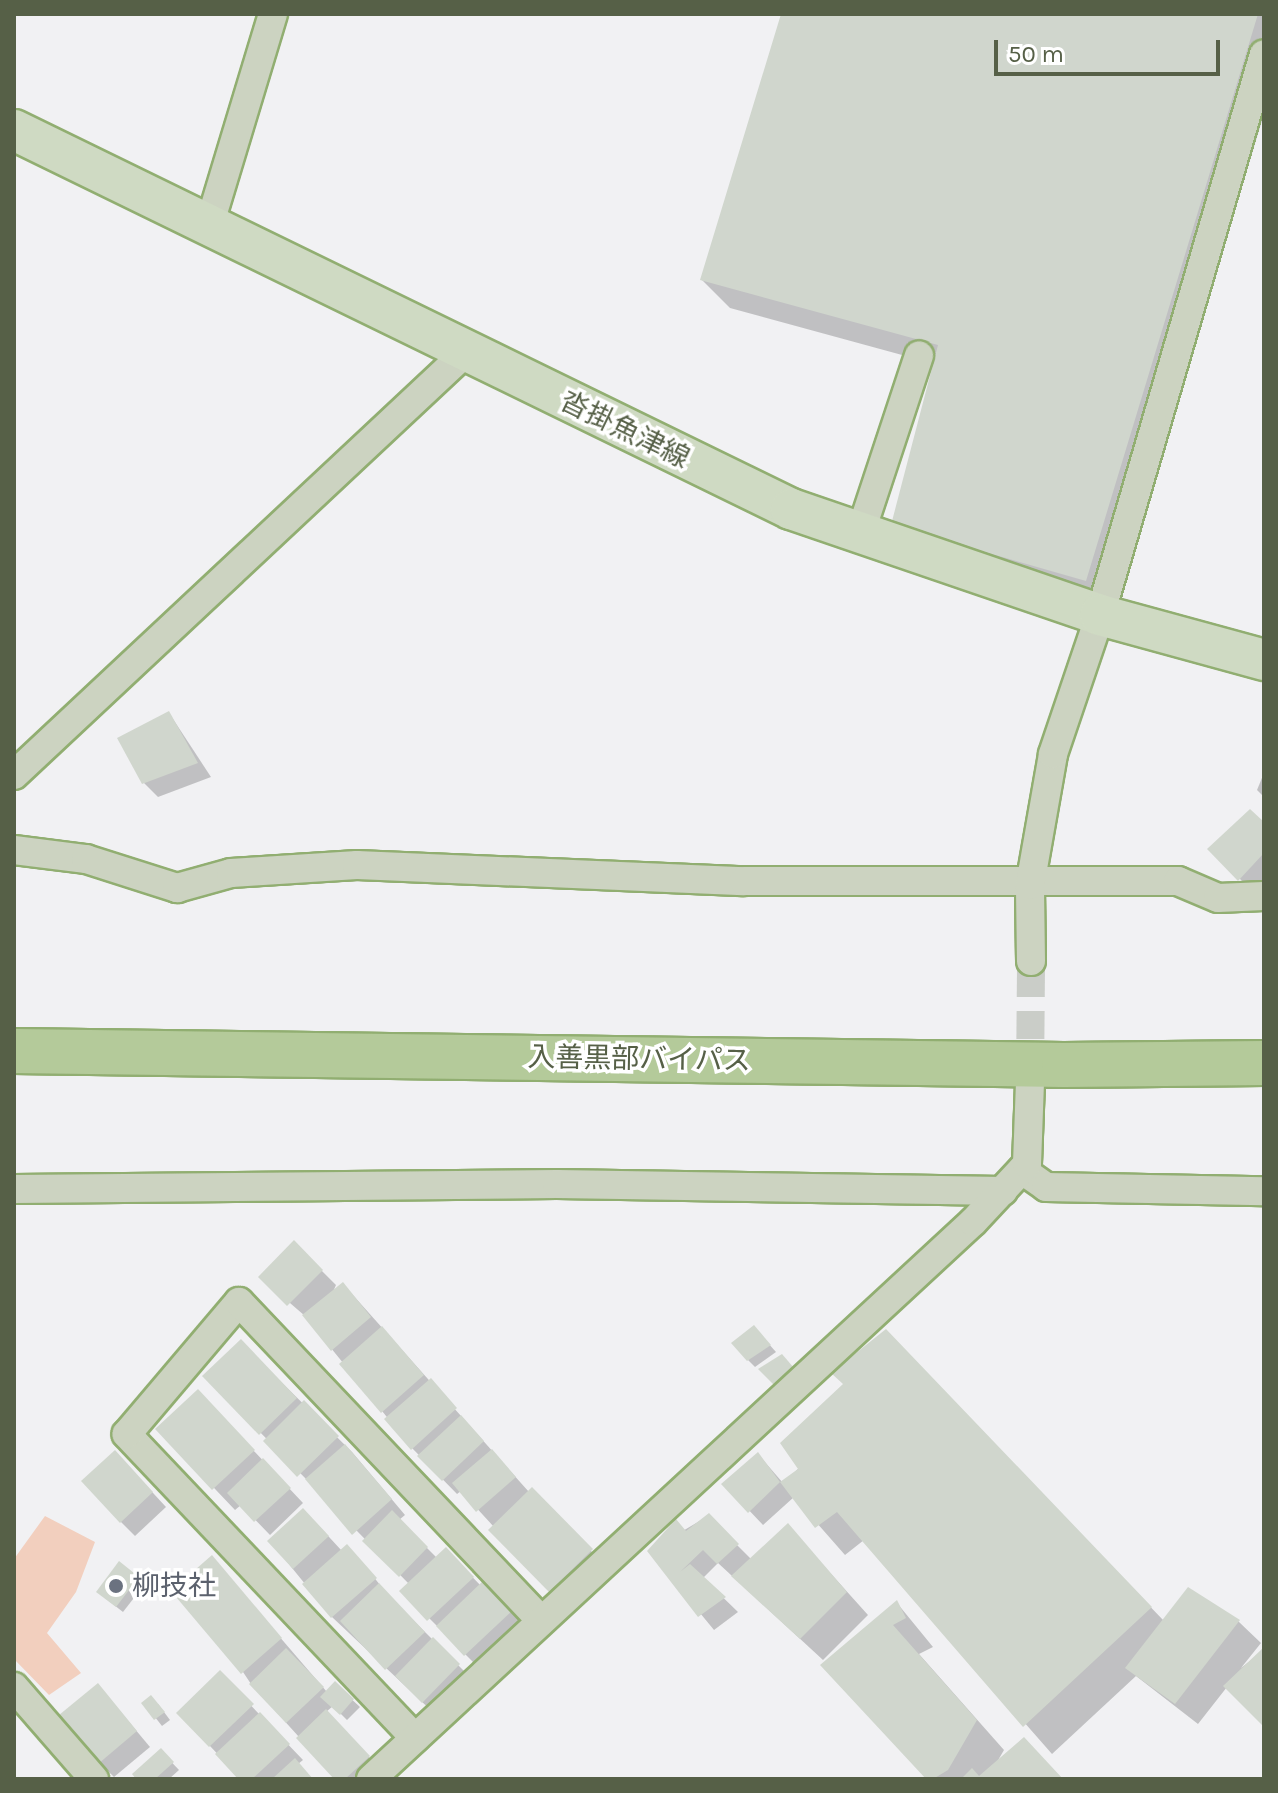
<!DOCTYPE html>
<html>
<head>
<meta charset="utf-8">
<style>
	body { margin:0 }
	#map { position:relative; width:1278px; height:1793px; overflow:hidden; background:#f1f1f3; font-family:Karla,"Noto Sans JP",sans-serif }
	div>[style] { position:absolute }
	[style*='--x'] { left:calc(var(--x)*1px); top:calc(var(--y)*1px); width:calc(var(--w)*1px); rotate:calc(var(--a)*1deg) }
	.green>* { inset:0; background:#f2cfbe }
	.shadow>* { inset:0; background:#0003 }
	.building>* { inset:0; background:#d0d6cd }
	.minor-tunnel>* { height:28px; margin-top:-14px; transform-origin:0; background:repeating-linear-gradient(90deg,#cacdc8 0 28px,transparent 0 42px) }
	.roads { filter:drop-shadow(2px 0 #91ae71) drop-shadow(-2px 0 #91ae71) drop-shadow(0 2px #91ae71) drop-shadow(0 -2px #91ae71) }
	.minor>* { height:28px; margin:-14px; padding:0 14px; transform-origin:14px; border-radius:14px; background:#ccd3c1 }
	.secondary>* { height:40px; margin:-20px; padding:0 20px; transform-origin:20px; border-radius:20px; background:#cfdac3 }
	.trunk>* { height:44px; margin:-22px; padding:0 22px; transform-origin:22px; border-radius:22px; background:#b4ca9a }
	.dots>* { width:22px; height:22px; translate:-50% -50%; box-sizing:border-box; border:4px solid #fff; border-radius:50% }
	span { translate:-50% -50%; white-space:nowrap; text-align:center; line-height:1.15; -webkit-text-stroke:7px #fff; paint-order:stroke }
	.street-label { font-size:28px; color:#566047 }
	.worship-label { font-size:28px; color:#5b616d }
	.left { translate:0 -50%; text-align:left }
	.frame { position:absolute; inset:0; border:16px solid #566047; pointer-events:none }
	.scale { position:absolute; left:994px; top:40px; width:226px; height:36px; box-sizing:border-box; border:4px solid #566047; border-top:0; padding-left:10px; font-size:24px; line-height:28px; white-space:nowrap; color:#566047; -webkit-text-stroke:6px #fff; paint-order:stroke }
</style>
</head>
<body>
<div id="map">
	<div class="green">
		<div style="clip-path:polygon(45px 1516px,95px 1542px,76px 1592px,47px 1633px,81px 1673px,49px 1695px,14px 1659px,14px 1559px)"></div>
	</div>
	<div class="shadow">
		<div style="clip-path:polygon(783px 14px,1264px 14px,1264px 114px,1114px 608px,921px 553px,935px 364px,730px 308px,702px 280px)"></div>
		<div style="clip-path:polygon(169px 713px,211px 777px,158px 797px,144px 783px)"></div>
		<div style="clip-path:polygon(1264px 773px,1264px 797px,1257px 790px)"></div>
		<div style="clip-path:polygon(1264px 825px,1264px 882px,1254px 893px,1210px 849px)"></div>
		<div style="clip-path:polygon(294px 1243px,336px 1285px,332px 1294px,343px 1284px,529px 1492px,613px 1572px,572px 1612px,491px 1530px,494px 1527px,461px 1491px,457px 1494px,412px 1448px,305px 1316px,260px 1277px)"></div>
		<div style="clip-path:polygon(760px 1334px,776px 1352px,755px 1367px,748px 1360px)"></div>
		<div style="clip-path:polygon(914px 1360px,1164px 1621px,1189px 1590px,1239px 1622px,1261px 1643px,1241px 1668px,1264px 1650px,1264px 1724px,1227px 1687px,1198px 1724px,1136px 1676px,1052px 1754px,864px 1540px,845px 1555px,794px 1497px,763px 1525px,724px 1484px,758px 1454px,783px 1483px)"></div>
		<div style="clip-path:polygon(262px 1363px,352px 1452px,405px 1515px,399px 1520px,437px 1558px,460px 1564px,481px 1586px,484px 1583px,525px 1625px,480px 1669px,402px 1591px,409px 1584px,205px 1376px)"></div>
		<div style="clip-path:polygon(219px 1414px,303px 1503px,270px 1535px,241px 1505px,235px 1510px,158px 1429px)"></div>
		<div style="clip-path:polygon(129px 1467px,166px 1507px,135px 1536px,121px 1522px)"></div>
		<div style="clip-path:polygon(708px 1516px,751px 1559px,788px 1526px,868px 1615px,823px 1660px,718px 1563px,703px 1578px,738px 1612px,714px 1630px,649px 1551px)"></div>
		<div style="clip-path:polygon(318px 1525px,342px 1551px,361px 1561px,388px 1595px,473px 1680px,437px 1716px,332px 1617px,270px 1541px)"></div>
		<div style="clip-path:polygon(212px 1558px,327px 1692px,335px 1684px,360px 1707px,347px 1720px,333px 1706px,326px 1712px,382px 1771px,374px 1779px,337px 1779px,251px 1684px,243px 1672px)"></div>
		<div style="clip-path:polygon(120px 1564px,144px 1585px,123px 1612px,105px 1598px)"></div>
		<div style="clip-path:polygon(897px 1603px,933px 1647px,919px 1654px,1004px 1750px,997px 1762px,1062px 1779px,929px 1779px,823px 1665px)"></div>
		<div style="clip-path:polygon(220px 1673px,303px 1760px,298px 1764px,312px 1779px,241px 1779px,179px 1713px)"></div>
		<div style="clip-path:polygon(98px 1685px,150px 1747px,114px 1777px,99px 1762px)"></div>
		<div style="clip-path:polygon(144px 1703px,158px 1704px,170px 1720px,162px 1726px)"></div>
		<div style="clip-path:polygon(161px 1751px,179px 1770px,169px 1779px,139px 1779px)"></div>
	</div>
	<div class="building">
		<div style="clip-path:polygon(781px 14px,1258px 14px,1086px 581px,891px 525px,938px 345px,700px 280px)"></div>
		<div style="clip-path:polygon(169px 711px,198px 763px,142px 784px,117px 738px)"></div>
		<div style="clip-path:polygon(1250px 809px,1264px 822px,1264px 853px,1238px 881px,1207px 849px)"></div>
		<div style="clip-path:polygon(294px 1240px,323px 1270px,287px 1306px,258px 1277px)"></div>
		<div style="clip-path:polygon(343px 1282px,371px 1317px,331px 1351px,302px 1315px)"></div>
		<div style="clip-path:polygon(754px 1325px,771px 1345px,747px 1361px,731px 1343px)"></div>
		<div style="clip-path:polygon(382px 1326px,424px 1375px,381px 1413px,339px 1364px)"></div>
		<div style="clip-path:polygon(886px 1329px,1152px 1607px,1023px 1727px,837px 1512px,815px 1528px,780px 1482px,798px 1469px,780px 1443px,843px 1384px,831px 1373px)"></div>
		<div style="clip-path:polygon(241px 1339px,297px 1398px,259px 1435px,202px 1376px)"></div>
		<div style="clip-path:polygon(782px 1354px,794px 1368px,776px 1387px,758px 1369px)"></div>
		<div style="clip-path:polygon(431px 1378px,457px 1408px,411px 1450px,384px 1419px)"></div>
		<div style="clip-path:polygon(198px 1389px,255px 1450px,212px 1490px,155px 1429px)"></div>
		<div style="clip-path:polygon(304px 1400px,339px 1436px,297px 1477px,263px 1441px)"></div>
		<div style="clip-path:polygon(461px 1415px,484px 1441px,442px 1481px,417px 1456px)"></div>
		<div style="clip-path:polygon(345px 1444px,392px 1499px,352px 1535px,305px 1479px)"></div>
		<div style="clip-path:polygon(492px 1449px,516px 1477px,476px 1512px,452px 1483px)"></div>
		<div style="clip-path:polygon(115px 1450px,153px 1492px,120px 1523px,81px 1481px)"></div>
		<div style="clip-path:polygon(758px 1452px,780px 1482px,748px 1513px,721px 1484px)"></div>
		<div style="clip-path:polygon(263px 1458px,291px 1488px,254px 1522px,227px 1493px)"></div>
		<div style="clip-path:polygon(532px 1487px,593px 1549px,549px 1592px,488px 1530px)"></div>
		<div style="clip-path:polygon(303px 1508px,329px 1536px,293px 1569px,267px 1541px)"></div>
		<div style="clip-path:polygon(392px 1510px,428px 1547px,399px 1577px,362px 1541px)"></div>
		<div style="clip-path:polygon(709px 1513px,739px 1544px,717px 1564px,703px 1550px,680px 1572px,690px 1564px,726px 1597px,698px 1617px,647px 1551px,676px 1519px,686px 1531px)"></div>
		<div style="clip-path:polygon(788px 1523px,847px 1592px,800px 1639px,731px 1576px)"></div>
		<div style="clip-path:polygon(347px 1544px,377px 1578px,331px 1618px,302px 1584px)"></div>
		<div style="clip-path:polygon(446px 1547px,474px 1577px,427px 1621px,399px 1591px)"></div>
		<div style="clip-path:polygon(212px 1555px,282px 1638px,241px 1674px,171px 1591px)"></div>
		<div style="clip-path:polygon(119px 1561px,139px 1577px,116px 1607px,96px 1592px)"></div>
		<div style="clip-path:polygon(484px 1580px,513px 1610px,464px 1656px,436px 1626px)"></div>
		<div style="clip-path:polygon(379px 1583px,425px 1632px,385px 1670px,340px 1621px)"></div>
		<div style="clip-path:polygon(1188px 1587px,1240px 1620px,1175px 1704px,1125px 1668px)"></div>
		<div style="clip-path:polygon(897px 1600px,906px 1618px,893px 1625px,977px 1720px,948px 1770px,933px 1779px,926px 1779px,820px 1665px)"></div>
		<div style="clip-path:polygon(433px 1637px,460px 1664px,422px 1703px,395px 1676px)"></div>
		<div style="clip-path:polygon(1264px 1647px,1264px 1727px,1223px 1686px)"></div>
		<div style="clip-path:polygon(286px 1648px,324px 1687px,286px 1723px,249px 1684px)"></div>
		<div style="clip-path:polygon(220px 1670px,254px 1704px,209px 1747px,176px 1713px)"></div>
		<div style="clip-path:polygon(335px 1681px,354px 1699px,340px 1715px,320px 1697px)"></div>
		<div style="clip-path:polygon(98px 1683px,137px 1731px,98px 1764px,59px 1715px)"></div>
		<div style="clip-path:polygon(151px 1695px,165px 1712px,154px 1720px,141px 1703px)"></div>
		<div style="clip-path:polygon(326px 1709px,370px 1756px,345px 1779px,334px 1779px,296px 1738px)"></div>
		<div style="clip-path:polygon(260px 1712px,290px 1744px,252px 1779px,238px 1779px,215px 1754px)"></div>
		<div style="clip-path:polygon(1024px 1737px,1063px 1779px,961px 1779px,972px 1768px,979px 1776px)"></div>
		<div style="clip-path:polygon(161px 1748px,174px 1762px,155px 1779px,136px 1779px,132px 1774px)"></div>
		<div style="clip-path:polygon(295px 1758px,313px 1779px,272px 1779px)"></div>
	</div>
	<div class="minor-tunnel">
		<div style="--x:1030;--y:1081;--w:120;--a:-89.5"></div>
	</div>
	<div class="roads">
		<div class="minor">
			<div style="--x:209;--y:226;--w:221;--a:-73.2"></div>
			<div style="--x:860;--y:534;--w:188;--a:-71.7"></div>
			<div style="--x:14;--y:775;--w:619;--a:-43.1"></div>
			<div style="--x:14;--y:850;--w:73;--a:7.1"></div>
			<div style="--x:86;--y:859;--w:96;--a:17.7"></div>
			<div style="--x:177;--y:888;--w:56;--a:-15.5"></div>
			<div style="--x:231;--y:873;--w:126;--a:-3.6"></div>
			<div style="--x:357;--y:865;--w:387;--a:2.4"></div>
			<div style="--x:744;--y:881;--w:434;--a:0"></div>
			<div style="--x:1178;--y:881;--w:43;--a:23"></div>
			<div style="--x:1218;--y:898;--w:46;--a:-2.5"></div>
			<div style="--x:1031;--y:961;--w:76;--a:-90.8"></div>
			<div style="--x:1030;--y:885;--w:133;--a:-80"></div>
			<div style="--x:1053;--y:754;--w:147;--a:-71.3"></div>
			<div style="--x:1100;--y:615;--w:584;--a:-73.7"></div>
			<div style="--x:1022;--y:1170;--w:29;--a:35"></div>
			<div style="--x:1046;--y:1187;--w:218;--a:1.1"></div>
			<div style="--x:14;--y:1189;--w:543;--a:-0.53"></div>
			<div style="--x:557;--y:1184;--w:446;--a:0.9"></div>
			<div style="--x:14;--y:1687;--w:122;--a:49"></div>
			<div style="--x:415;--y:1738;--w:419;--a:-133.5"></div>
			<div style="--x:127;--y:1434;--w:173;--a:-49.7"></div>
			<div style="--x:239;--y:1302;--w:437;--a:46.5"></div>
			<div style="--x:371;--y:1779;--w:820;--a:-42.78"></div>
			<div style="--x:973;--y:1222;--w:79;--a:-47"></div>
			<div style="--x:1027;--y:1164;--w:82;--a:-87.9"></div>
		</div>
		<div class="secondary">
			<div style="--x:14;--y:130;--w:865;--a:26"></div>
			<div style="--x:791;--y:509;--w:327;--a:18.9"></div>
			<div style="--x:1100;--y:615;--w:170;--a:15.3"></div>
		</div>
		<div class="trunk">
			<div style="--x:14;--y:1051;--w:1050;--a:0.76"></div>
			<div style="--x:1064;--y:1065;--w:200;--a:-0.6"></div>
		</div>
	</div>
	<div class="dots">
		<div style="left:116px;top:1586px;background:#6b7280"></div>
	</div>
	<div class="street-label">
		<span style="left:625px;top:430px;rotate:26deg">沓掛魚津線</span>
		<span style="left:639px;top:1059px;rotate:1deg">入善黒部バイパス</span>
	</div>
	<div class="worship-label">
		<span class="left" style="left:132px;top:1586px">柳技社</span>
	</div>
	<div class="frame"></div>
	<div class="scale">50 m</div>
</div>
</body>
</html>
